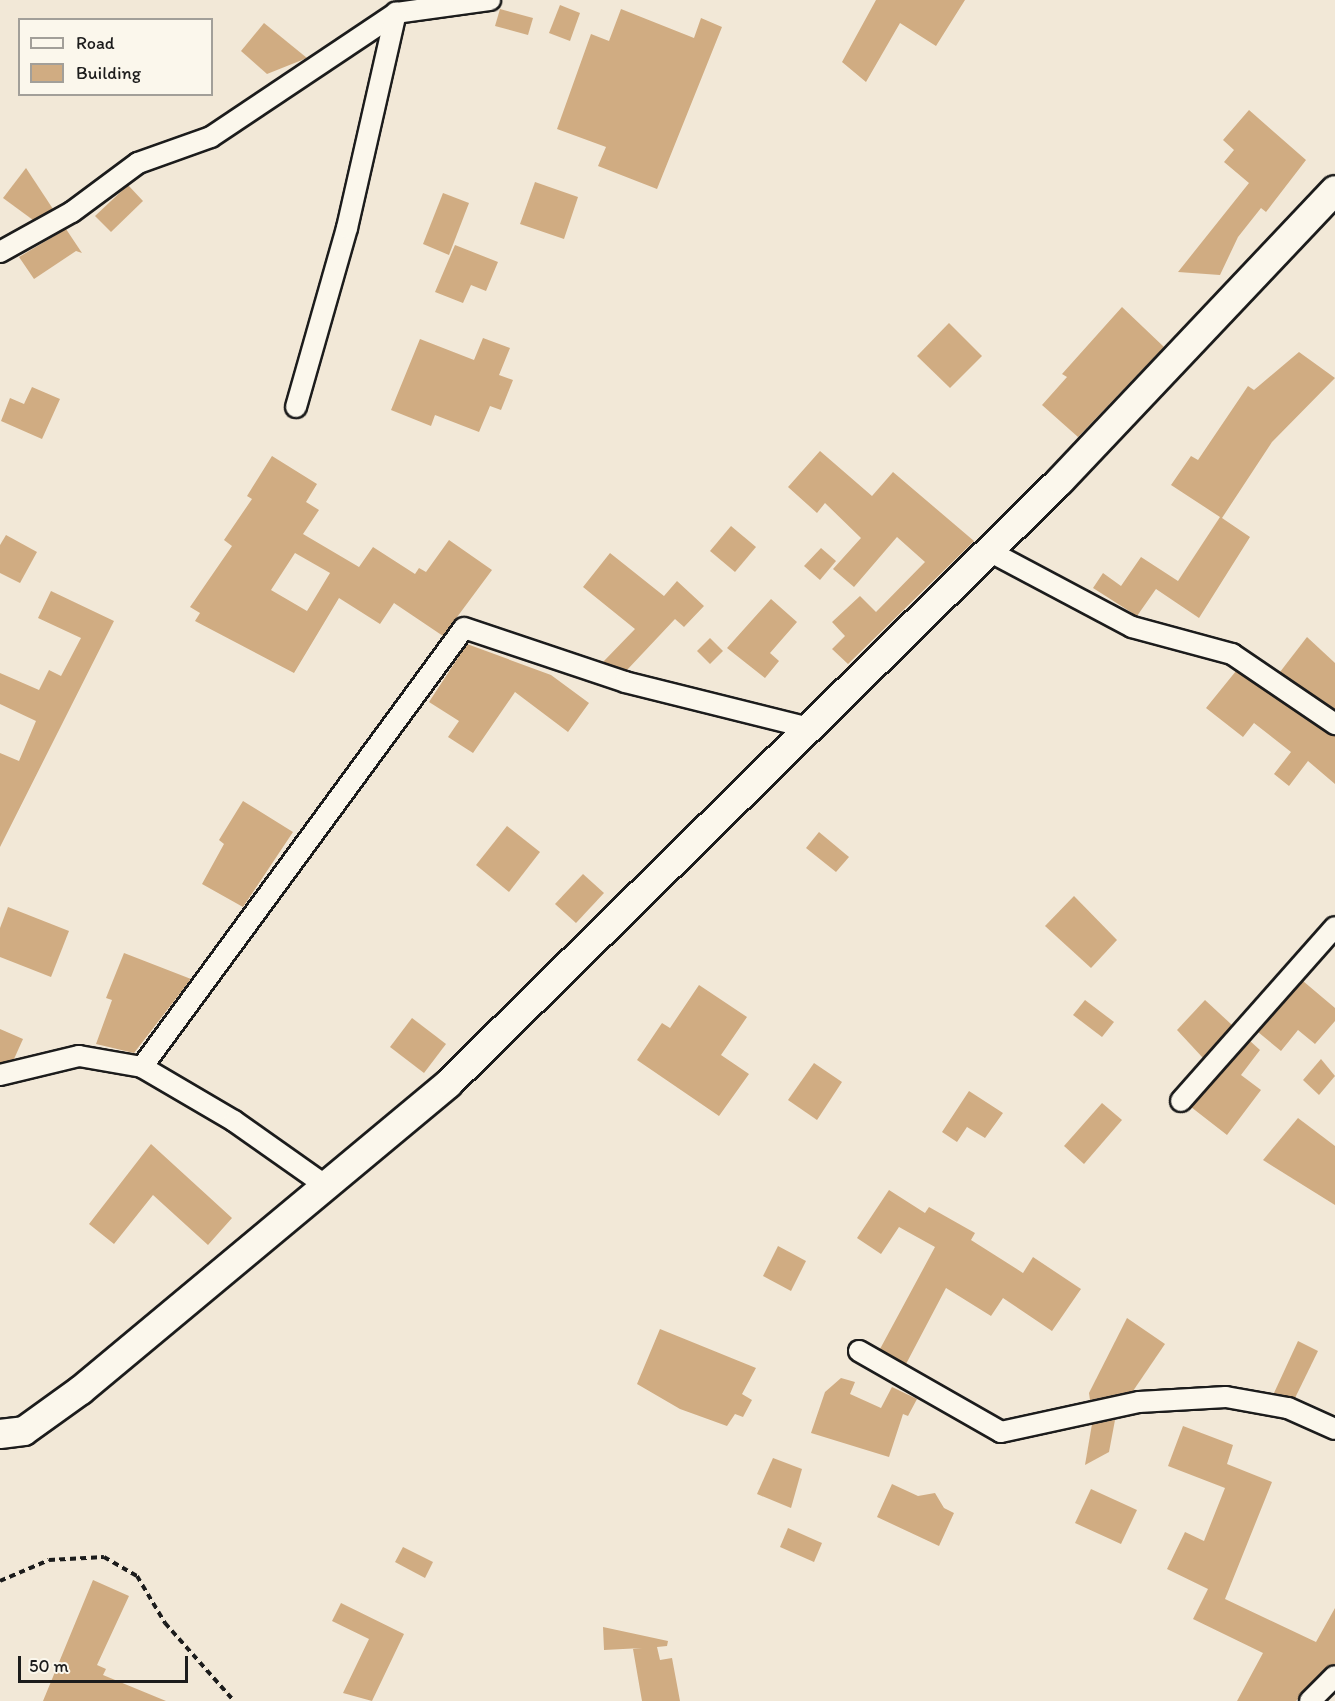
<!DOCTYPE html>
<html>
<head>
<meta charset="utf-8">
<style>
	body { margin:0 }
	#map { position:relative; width:1335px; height:1701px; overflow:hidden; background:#f2e8d7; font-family:Itim,sans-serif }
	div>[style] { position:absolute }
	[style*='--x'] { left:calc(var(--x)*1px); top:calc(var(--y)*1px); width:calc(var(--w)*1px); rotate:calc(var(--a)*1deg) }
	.building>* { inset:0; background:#d0ac82 }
	.path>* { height:4px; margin-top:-2px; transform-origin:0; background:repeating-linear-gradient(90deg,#1c1c1c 0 6px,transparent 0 10.5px) }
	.roads { filter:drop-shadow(2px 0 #1c1c1c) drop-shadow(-2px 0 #1c1c1c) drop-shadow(0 2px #1c1c1c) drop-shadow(0 -2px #1c1c1c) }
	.street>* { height:20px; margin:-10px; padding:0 10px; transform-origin:10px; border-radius:10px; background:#fbf7ec }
	.secondary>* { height:28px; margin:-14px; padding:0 14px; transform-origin:14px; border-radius:14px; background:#fbf7ec }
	span { translate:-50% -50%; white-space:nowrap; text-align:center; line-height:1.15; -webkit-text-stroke:5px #fbf7ec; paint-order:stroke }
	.legend { position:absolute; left:18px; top:18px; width:195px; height:78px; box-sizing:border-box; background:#fbf7ec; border:2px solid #a29f99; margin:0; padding:8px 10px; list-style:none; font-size:18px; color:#1c1c1c }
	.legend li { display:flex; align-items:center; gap:12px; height:30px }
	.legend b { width:30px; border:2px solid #a29f99 }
	.scale { position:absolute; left:18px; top:1656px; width:170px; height:27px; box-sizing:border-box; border:3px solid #1c1c1c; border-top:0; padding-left:8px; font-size:18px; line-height:21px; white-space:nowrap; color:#1c1c1c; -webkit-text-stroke:4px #fbf7ec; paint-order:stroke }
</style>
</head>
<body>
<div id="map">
	<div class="building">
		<div style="clip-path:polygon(876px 0,965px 0,936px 46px,900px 23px,866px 82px,842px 62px)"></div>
		<div style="clip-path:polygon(560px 5px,580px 13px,570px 41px,549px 33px)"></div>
		<div style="clip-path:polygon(500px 9px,533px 18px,528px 35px,495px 26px)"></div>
		<div style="clip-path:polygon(621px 9px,694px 38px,701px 18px,722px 27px,657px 189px,598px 166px,606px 147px,557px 129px,591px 34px,609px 41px)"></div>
		<div style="clip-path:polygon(264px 23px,307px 58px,267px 74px,241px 51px)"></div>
		<div style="clip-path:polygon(1249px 110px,1306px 160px,1266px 212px,1261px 208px,1238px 237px,1220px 275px,1178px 272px,1249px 183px,1224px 162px,1234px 150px,1223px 140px)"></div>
		<div style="clip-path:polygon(26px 168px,53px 209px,33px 220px,3px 198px)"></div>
		<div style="clip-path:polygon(535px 182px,578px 197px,564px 239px,520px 224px)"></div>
		<div style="clip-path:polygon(128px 185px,143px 201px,111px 232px,95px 216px)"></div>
		<div style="clip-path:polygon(443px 193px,469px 203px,449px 255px,423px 244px)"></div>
		<div style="clip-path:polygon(66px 229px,82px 253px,76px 251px,34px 279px,19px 257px)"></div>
		<div style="clip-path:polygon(455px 245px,498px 262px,486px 291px,471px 285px,463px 303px,435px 292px)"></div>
		<div style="clip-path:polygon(1122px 307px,1164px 347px,1078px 437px,1042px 405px,1067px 377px,1062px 374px)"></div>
		<div style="clip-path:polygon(949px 323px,982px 356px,950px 388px,917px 356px)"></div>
		<div style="clip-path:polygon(483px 338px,510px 348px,499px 375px,513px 380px,501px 410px,490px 406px,479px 432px,435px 415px,431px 426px,391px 410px,420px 339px,474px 360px)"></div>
		<div style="clip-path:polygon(1299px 352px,1335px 378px,1272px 442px,1222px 518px,1250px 537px,1199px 618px,1156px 589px,1137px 616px,1093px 588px,1103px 573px,1121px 586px,1141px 557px,1178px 581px,1220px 517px,1171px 485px,1191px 456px,1198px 460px,1248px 386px,1254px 390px)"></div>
		<div style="clip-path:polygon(32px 387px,60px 399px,42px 439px,1px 421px,10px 398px,24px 404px)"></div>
		<div style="clip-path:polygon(820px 451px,872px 496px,893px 472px,974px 541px,848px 664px,832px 649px,845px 636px,832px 622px,860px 596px,876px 612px,925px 562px,897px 537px,854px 587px,833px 569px,861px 538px,825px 503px,817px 513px,788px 487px)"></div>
		<div style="clip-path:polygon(evenodd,272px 456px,317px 484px,306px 502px,319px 510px,303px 534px,359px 567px,373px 547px,415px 574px,419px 568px,426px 572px,449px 540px,492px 570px,443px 636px,394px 603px,380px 624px,339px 598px,294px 673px,195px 621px,200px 613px,190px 607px,232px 546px,224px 540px,252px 499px,247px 496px,272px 456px,295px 553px,330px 573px,307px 611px,271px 590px,295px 553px)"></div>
		<div style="clip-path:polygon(731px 526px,756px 547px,735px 572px,710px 551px)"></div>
		<div style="clip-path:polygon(6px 535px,37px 552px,20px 583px,0 573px,0 545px)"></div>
		<div style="clip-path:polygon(821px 548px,836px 561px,820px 580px,804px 566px)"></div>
		<div style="clip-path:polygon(610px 553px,664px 596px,677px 581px,704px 606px,684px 627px,675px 619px,627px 670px,603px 662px,635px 629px,583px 587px)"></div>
		<div style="clip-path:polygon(51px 591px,114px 621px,0 847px,0 753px,19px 761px,36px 721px,0 704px,0 673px,39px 690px,49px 670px,61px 676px,81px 638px,38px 618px)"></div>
		<div style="clip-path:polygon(771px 599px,797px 622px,770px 653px,779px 661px,765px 678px,727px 648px)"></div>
		<div style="clip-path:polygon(1307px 637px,1335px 663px,1335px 709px,1280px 672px)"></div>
		<div style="clip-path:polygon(710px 638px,723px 651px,710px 664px,697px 651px)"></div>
		<div style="clip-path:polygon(467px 644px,551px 675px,589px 703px,568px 732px,515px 692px,473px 753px,448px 737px,459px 721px,429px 702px)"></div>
		<div style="clip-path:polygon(1236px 671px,1335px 736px,1335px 784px,1308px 761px,1289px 786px,1274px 774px,1291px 752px,1254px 723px,1243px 737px,1206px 708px)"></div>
		<div style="clip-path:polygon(243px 801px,293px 832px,243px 907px,202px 884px,224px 844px,219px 840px)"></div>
		<div style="clip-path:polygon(507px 826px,540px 852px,509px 892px,476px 865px)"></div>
		<div style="clip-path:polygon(819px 832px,849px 857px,836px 872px,806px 848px)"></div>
		<div style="clip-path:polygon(583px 874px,604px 893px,576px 923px,555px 904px)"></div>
		<div style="clip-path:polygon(1074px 896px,1117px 940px,1091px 968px,1045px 926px)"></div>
		<div style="clip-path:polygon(8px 907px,69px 931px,51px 977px,0 957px,0 928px)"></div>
		<div style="clip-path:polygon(124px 953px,191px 979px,134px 1053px,96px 1044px,112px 1000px,106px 998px)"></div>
		<div style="clip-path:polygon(1303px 981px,1335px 1008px,1335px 1021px,1315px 1044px,1298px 1030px,1281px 1051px,1258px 1032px)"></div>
		<div style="clip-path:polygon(699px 985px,747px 1017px,721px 1055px,749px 1074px,719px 1116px,637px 1060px,662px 1023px,670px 1028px)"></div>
		<div style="clip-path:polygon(1085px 1000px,1114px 1022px,1102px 1037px,1073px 1015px)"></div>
		<div style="clip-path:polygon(1205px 1000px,1232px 1025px,1203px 1058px,1177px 1030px)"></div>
		<div style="clip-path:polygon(412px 1018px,446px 1044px,424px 1073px,390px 1047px)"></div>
		<div style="clip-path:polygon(0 1029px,23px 1039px,14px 1059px,0 1063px)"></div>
		<div style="clip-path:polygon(1250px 1041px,1260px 1050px,1241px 1075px,1261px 1090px,1227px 1135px,1191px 1107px)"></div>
		<div style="clip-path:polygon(1321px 1059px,1335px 1076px,1319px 1095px,1303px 1080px)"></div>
		<div style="clip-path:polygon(814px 1063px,842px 1082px,817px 1120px,788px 1100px)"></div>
		<div style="clip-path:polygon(969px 1091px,1003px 1113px,985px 1138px,967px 1127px,957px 1142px,942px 1132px)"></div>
		<div style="clip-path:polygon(1102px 1103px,1122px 1120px,1084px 1164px,1064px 1146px)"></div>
		<div style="clip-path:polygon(1298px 1118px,1335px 1146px,1335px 1205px,1263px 1160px)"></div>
		<div style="clip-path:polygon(151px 1144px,232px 1218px,208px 1245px,153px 1195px,114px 1244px,89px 1224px)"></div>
		<div style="clip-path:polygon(889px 1190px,925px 1213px,929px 1207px,975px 1233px,971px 1240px,1023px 1273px,1033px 1257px,1081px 1289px,1052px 1331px,1003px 1298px,991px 1316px,946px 1288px,906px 1364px,880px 1349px,935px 1247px,899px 1227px,881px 1254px,857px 1238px)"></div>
		<div style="clip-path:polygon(778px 1246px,806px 1261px,791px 1291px,763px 1276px)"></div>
		<div style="clip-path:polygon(1127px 1318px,1165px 1344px,1133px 1391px,1090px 1400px,1089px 1393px)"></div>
		<div style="clip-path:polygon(660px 1329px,756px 1368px,742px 1394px,752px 1400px,743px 1417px,735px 1414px,727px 1426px,680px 1409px,637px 1384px)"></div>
		<div style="clip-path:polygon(1298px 1341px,1318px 1351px,1295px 1398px,1274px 1393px)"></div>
		<div style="clip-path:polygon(841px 1378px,855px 1382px,850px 1394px,881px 1408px,892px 1387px,917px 1399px,908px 1416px,903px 1414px,889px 1457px,811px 1433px,825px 1392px)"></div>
		<div style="clip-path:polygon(1115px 1420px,1109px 1452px,1085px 1465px,1092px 1424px)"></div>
		<div style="clip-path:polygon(1183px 1426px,1233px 1445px,1227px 1464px,1272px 1482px,1225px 1599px,1316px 1642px,1335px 1608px,1335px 1664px,1296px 1701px,1237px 1701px,1263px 1653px,1193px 1619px,1208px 1589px,1167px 1569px,1185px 1532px,1204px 1541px,1225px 1488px,1168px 1466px)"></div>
		<div style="clip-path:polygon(773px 1458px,802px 1469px,791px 1508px,757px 1494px)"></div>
		<div style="clip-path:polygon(892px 1484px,918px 1496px,935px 1493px,944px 1508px,954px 1513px,939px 1546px,877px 1517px)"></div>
		<div style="clip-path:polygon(1091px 1489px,1137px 1510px,1121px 1544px,1075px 1523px)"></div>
		<div style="clip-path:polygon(788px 1528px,822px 1543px,814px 1562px,780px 1547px)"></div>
		<div style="clip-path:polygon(403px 1547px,433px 1562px,425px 1578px,395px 1562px)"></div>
		<div style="clip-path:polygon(93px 1580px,129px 1596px,97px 1665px,106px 1669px,103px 1675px,166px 1701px,43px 1701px)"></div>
		<div style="clip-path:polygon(341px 1603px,404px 1634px,372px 1701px,343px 1693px,369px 1639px,332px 1621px)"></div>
		<div style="clip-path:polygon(603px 1627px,668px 1641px,667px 1646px,657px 1647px,660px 1660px,672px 1658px,680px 1701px,642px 1701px,633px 1649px,642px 1648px,604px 1650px)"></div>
	</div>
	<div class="path">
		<div style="--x:0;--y:1581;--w:53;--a:-23.2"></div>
		<div style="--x:49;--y:1560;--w:55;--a:-3.1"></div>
		<div style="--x:104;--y:1557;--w:38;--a:30"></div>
		<div style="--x:137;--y:1576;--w:55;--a:59.2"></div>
		<div style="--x:165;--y:1623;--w:104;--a:48.5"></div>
	</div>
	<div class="roads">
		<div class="street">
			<div style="--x:0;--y:252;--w:82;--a:-29.1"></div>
			<div style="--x:72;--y:212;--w:82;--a:-36.6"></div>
			<div style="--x:138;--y:163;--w:77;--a:-19.6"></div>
			<div style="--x:211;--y:137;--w:223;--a:-33.8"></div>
			<div style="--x:396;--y:13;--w:95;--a:-7.9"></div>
			<div style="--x:296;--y:407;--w:186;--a:-74.1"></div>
			<div style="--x:347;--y:228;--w:221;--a:-77.2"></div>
			<div style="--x:989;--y:551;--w:162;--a:28"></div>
			<div style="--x:1132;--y:627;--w:104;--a:15.1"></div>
			<div style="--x:1232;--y:654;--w:125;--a:34.2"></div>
			<div style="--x:142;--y:1067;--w:544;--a:-53.74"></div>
			<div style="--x:464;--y:628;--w:170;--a:18.5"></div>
			<div style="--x:625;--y:682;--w:190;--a:14"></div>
			<div style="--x:0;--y:1075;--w:81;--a:-13.5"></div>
			<div style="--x:79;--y:1056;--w:64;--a:9.9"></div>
			<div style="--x:142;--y:1067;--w:107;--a:30.4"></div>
			<div style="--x:234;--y:1121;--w:113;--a:35.2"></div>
			<div style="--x:1181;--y:1101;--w:232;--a:-48.5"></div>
			<div style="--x:859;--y:1351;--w:163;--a:29.7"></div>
			<div style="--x:1001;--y:1432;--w:141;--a:-12.3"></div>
			<div style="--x:1139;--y:1402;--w:87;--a:-3.3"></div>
			<div style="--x:1226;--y:1397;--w:63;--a:10.1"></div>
			<div style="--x:1288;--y:1408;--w:51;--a:24.1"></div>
			<div style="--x:1310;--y:1701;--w:35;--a:-45"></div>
		</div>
		<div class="secondary">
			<div style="--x:0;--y:1434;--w:24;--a:-7"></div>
			<div style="--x:24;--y:1431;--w:70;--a:-35.7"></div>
			<div style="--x:81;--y:1390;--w:478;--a:-39.8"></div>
			<div style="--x:448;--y:1084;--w:859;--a:-44.58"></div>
			<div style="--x:1060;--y:481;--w:400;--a:-46.6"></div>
		</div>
	</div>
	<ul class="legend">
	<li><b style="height:8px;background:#fbf7ec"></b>Road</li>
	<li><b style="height:16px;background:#d0ac82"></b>Building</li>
	</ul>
	<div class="scale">50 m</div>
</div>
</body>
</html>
